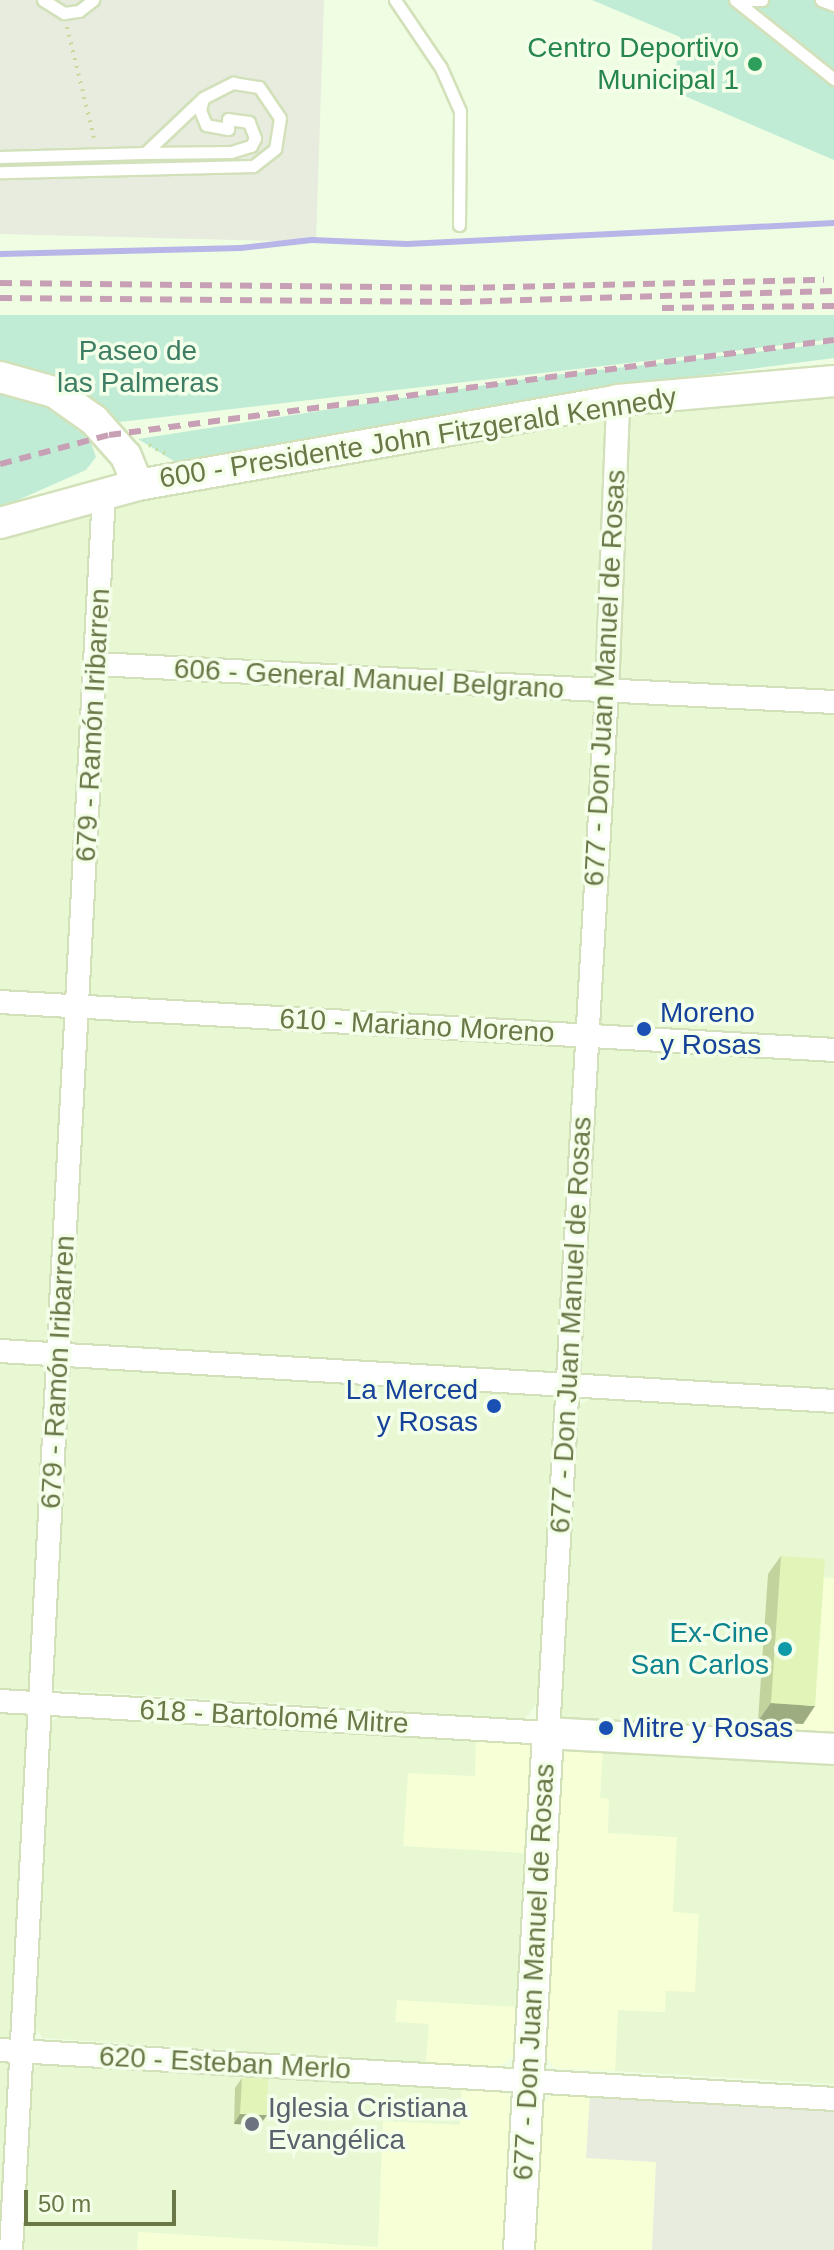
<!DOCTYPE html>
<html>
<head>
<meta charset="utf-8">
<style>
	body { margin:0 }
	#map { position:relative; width:834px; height:2250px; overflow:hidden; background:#effee2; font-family:Helvetica,sans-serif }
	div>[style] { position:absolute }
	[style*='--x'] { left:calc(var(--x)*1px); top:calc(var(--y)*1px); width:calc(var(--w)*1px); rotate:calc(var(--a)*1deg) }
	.residential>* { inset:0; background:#e7f8d3 }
	.commercial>* { inset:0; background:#f6ffd5 }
	.industrial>* { inset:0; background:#e7ecde }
	.green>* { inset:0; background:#c0ecd6 }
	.stream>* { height:6px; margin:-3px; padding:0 3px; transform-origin:3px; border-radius:3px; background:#b8b6e8 }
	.path>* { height:4px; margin-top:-2px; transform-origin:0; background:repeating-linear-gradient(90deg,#c7da9b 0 2px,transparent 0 8px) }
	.roads { filter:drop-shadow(2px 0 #d2e1ba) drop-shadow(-2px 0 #d2e1ba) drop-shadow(0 2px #d2e1ba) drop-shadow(0 -2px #d2e1ba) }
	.lane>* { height:11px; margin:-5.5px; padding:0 5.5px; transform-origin:5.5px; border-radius:5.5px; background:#fff }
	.street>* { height:22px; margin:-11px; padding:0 11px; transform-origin:11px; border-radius:11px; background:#fff }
	.secondary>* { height:30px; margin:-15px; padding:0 15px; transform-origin:15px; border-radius:15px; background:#fff }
	.rail>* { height:6px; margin-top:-3px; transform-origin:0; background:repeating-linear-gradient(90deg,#c8a0b6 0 12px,transparent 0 20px) }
	.wall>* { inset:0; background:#c2d39e }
	.shaded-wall>* { inset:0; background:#9eac81 }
	.building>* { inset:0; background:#e2f5b8 }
	.dots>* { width:22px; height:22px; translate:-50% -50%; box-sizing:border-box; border:4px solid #f4ffea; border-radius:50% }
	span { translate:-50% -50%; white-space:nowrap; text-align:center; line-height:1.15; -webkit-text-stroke:7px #f4ffea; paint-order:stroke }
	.leisure-label { font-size:28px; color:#27864d }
	.right { translate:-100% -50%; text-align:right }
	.park-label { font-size:28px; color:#3e7e65 }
	.street-label { font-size:28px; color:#6a7747 }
	.transit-label { font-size:28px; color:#164399 }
	.left { translate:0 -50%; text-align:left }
	.culture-label { font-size:28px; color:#0d838f }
	.worship-label { font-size:28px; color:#5b616d }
	.scale { position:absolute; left:24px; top:2190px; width:152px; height:36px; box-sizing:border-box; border:4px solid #6a7747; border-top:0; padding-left:10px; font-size:24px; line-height:28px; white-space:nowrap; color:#6a7747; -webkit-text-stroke:6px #f4ffea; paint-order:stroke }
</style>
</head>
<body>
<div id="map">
	<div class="residential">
		<div style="clip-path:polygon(834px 390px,834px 1390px,558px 1375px,539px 1700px,525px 1719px,33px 1688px,0 2250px,0 536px,85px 511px,588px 414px)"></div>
		<div style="clip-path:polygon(594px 1396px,834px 1410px,834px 1578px,768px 1574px,758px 1732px,568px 1720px,562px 1715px,577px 1407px)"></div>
		<div style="clip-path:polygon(61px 1715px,476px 1740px,475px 1776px,403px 1846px,527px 1853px,521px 2007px,429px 2024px,426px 2063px,43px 2038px,33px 2025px,47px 1725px)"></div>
		<div style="clip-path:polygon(603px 1748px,834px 1762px,834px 2084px,615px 2071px,618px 2010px,664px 2012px,666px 1991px,698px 1914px,673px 1912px,607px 1833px,609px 1799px,600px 1798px)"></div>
		<div style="clip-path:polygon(42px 2062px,462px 2087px,460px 2125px,383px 2122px,378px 2247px,139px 2232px,137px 2250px,19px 2250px,30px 2070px)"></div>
	</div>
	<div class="commercial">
		<div style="clip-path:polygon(768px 1574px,834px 1578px,834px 1737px,758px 1732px)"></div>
		<div style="clip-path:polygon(476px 1740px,524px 1742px,532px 1748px,527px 1853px,403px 1846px,408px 1773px,475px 1776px)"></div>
		<div style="clip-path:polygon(575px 1747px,603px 1748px,600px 1798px,609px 1799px,608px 1833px,677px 1837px,673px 1912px,699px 1914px,695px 1992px,666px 1991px,665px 2012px,618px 2010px,615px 2071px,555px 2068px,544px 2055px,562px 1755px)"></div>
		<div style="clip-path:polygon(397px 2000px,521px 2007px,518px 2052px,498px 2067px,426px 2063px,429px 2024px,395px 2022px)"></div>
		<div style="clip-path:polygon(462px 2087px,501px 2089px,513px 2097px,508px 2250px,137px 2250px,138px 2232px,378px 2247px,383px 2121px,460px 2125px)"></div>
		<div style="clip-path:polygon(553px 2092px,590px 2094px,656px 2162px,652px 2250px,533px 2250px,540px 2108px)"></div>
	</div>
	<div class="industrial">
		<div style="clip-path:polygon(0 0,324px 0,316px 242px,0 234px)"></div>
		<div style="clip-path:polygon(590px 2094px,834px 2108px,834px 2250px,652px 2250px,656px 2162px,586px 2158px)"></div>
	</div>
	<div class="green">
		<div style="clip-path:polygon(592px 0,834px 0,834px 160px,673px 91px,680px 37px)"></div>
		<div style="clip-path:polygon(0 315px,834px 315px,834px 339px,120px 422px,60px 377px,0 362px)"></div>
		<div style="clip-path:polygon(834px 343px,834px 358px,615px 387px,177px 463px,138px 439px,538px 377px)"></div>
		<div style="clip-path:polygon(0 392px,65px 412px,86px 428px,96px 457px,86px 470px,0 508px)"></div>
	</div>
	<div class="stream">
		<div style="--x:0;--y:254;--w:241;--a:-1.4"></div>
		<div style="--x:241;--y:248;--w:71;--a:-6.4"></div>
		<div style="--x:312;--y:240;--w:95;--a:2.4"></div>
		<div style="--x:407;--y:244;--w:428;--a:-2.8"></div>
	</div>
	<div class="path">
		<div style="--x:67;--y:27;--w:114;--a:76.3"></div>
		<div style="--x:149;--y:445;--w:19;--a:28"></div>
	</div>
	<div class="roads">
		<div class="lane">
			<div style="--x:43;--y:0;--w:25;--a:32"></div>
			<div style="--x:64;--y:13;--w:15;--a:-8"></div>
			<div style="--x:79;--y:11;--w:18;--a:-38"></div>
			<div style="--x:395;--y:0;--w:82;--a:55.9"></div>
			<div style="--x:441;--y:68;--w:47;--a:66.2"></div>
			<div style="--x:460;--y:111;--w:114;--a:90.5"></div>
			<div style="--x:735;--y:0;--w:127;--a:38.6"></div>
			<div style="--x:740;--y:0;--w:22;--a:0"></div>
			<div style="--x:821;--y:0;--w:14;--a:21"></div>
			<div style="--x:145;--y:153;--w:86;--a:-0.7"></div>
			<div style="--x:231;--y:152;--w:21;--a:-17"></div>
			<div style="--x:251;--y:146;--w:9;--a:-63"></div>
			<div style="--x:255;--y:138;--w:17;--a:-111"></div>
			<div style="--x:249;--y:122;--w:21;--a:-172"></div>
			<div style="--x:228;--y:119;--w:10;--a:90"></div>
			<div style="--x:228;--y:129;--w:22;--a:-170"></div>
			<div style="--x:206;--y:125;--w:16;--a:-112"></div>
			<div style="--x:200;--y:110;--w:11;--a:-75"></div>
			<div style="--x:0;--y:157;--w:145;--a:-1.6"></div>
			<div style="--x:145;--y:153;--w:80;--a:-43.5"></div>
			<div style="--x:203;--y:98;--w:34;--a:-27"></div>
			<div style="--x:233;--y:83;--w:26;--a:9"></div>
			<div style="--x:259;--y:87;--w:37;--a:56"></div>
			<div style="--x:280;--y:118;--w:31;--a:99"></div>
			<div style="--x:275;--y:149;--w:28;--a:142"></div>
			<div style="--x:253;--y:166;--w:253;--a:178.6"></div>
		</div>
		<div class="street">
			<div style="--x:96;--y:664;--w:739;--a:2.95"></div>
			<div style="--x:0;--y:1002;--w:835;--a:3.29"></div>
			<div style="--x:0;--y:1351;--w:835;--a:3.43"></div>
			<div style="--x:0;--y:1701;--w:549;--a:3.34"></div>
			<div style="--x:548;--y:1733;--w:1043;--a:-86.76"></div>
			<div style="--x:607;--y:692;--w:292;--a:-87.8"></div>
			<div style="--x:0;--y:2050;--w:835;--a:3.36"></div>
			<div style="--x:11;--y:2250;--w:1759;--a:-86.97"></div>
		</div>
		<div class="secondary">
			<div style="--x:0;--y:377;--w:56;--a:15.5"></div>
			<div style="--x:54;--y:392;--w:49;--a:35"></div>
			<div style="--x:94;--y:420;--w:48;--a:48.4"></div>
			<div style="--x:126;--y:456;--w:31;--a:68"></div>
			<div style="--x:0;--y:523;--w:143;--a:-15.4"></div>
			<div style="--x:138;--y:485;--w:487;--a:-10"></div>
			<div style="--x:618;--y:400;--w:217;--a:-5"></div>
			<div style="--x:519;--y:2250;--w:518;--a:-86.79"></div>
			<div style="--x:548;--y:1733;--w:286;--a:3.2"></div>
		</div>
	</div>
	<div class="rail">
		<div style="--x:0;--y:283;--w:463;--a:0.6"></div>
		<div style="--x:463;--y:288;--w:361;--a:-1.3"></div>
		<div style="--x:0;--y:298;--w:460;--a:0.5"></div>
		<div style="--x:460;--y:302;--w:374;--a:-1.7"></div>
		<div style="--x:662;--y:308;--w:172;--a:-0.7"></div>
		<div style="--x:0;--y:464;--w:113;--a:-14.9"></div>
		<div style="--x:109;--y:435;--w:731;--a:-7.47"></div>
	</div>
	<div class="wall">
		<div style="clip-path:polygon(781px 1556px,803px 1724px,758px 1721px,768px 1574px)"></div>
		<div style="clip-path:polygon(242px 2078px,260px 2125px,234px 2124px,235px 2088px)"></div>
	</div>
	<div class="shaded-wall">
		<div style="clip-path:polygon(771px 1703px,815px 1706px,803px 1724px,758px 1721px)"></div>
		<div style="clip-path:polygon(240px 2114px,267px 2115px,260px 2125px,234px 2124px)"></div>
	</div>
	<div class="building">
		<div style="clip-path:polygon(781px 1556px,825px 1559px,815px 1706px,771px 1703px)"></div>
		<div style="clip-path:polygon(242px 2078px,268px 2079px,267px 2115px,240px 2114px)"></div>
	</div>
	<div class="dots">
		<div style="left:755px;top:64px;background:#2e9e5b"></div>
		<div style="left:644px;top:1029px;background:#1a4fb4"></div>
		<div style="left:494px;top:1406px;background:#1a4fb4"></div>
		<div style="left:785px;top:1649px;background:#0f9aa8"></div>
		<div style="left:606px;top:1728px;background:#1a4fb4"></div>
		<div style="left:252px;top:2124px;background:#6b7280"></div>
	</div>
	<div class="leisure-label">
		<span class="right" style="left:739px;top:64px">Centro Deportivo<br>Municipal 1</span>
	</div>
	<div class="park-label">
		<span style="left:138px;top:367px">Paseo de<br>las Palmeras</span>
	</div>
	<div class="street-label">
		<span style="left:418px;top:438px;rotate:-9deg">600 - Presidente John Fitzgerald Kennedy</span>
		<span style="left:605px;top:678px;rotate:-87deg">677 - Don Juan Manuel de Rosas</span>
		<span style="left:369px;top:679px;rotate:3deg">606 - General Manuel Belgrano</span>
		<span style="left:93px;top:725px;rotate:-87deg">679 - Ramón Iribarren</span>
		<span style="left:417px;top:1026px;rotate:3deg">610 - Mariano Moreno</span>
		<span style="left:571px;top:1325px;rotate:-87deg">677 - Don Juan Manuel de Rosas</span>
		<span style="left:58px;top:1372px;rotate:-87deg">679 - Ramón Iribarren</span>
		<span style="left:274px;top:1717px;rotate:3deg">618 - Bartolomé Mitre</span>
		<span style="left:534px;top:1972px;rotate:-87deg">677 - Don Juan Manuel de Rosas</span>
		<span style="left:225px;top:2063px;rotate:3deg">620 - Esteban Merlo</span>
	</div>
	<div class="transit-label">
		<span class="left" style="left:660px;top:1029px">Moreno<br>y Rosas</span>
		<span class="right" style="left:478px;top:1406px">La Merced<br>y Rosas</span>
		<span class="left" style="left:622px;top:1728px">Mitre y Rosas</span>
	</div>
	<div class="culture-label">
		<span class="right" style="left:769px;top:1649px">Ex-Cine<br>San Carlos</span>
	</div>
	<div class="worship-label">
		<span class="left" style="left:268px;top:2124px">Iglesia Cristiana<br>Evangélica</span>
	</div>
	<div class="scale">50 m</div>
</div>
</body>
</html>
